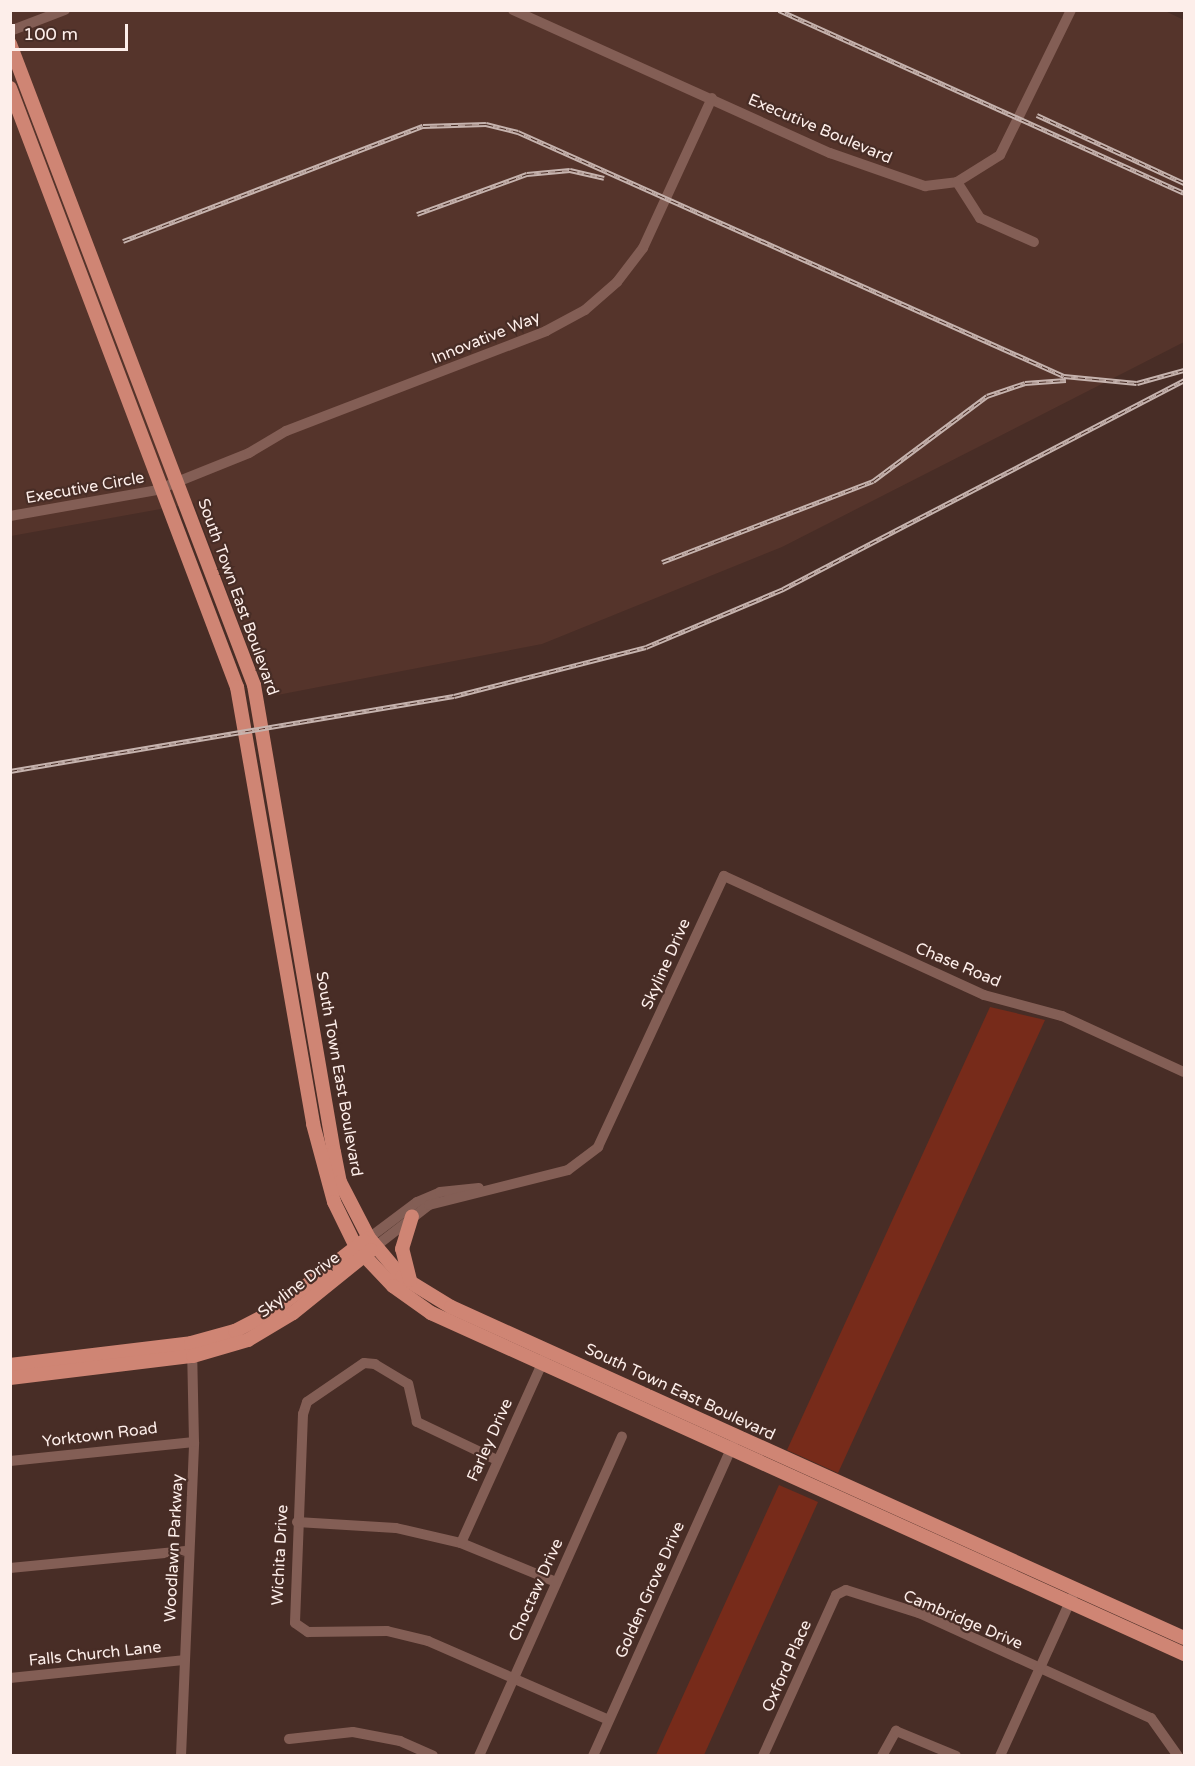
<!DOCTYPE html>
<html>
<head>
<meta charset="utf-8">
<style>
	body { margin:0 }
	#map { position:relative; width:1195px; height:1766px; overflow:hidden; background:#482d26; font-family:"Varela Round",sans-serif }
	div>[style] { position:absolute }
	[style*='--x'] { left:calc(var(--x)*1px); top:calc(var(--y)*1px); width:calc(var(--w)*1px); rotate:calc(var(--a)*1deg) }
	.built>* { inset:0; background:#55342b }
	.green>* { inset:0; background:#772b1a }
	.minor>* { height:10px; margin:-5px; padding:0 5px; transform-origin:5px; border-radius:5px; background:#835e55 }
	.major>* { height:14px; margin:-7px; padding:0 7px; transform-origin:7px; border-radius:7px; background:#cf8574 }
	.rail>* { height:4.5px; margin-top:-2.25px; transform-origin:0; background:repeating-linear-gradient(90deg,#482d26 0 7px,#c6b3ae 0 14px); box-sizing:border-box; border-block:2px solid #c6b3ae }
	span { translate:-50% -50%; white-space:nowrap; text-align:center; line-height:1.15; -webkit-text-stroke:4.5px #482d26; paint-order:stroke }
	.street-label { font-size:16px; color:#fdeeea }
	.frame { position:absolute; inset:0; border:12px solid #fdeeea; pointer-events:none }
	.scale { position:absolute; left:12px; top:24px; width:116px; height:27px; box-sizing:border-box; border:3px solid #fdeeea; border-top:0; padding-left:8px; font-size:18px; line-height:21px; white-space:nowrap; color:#fdeeea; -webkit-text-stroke:4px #482d26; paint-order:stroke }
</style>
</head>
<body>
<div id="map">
	<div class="built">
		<div style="clip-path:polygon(1163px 10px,1184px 20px,1184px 342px,782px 547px,542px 644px,267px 697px,194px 503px,11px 536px,11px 11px)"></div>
	</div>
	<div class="green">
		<div style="clip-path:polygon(990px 1007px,1045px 1020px,838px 1473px,787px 1450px)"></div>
		<div style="clip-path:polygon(779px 1485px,818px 1502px,704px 1755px,656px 1755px)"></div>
	</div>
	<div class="minor">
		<div style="--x:513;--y:10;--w:348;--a:24.3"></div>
		<div style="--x:830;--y:153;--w:101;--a:19.2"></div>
		<div style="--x:925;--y:186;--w:32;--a:-7"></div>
		<div style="--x:957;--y:182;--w:51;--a:-32.1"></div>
		<div style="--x:1000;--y:155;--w:161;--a:-63.9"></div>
		<div style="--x:10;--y:31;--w:59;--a:-20.9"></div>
		<div style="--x:957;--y:182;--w:43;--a:57.4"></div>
		<div style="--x:980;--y:218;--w:59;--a:24"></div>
		<div style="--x:10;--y:516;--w:149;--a:-10"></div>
		<div style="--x:157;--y:490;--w:99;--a:-21.9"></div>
		<div style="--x:249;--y:453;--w:43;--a:-30.7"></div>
		<div style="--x:286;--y:431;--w:279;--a:-21"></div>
		<div style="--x:546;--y:331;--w:44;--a:-28.3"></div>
		<div style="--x:585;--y:310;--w:43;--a:-41.2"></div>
		<div style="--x:617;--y:282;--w:43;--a:-52.6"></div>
		<div style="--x:643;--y:248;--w:165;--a:-65.3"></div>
		<div style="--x:369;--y:1238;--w:60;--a:-36.9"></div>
		<div style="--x:417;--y:1202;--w:25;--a:-23"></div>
		<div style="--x:440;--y:1192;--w:39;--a:-6"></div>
		<div style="--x:376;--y:1246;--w:67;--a:-37.7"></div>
		<div style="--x:429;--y:1205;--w:143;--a:-14.1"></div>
		<div style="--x:568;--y:1170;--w:38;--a:-37"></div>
		<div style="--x:598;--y:1147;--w:299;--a:-65.1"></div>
		<div style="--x:724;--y:876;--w:286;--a:24.6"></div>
		<div style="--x:984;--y:995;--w:81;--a:15.1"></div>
		<div style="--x:1062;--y:1016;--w:134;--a:24.7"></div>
		<div style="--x:497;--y:1460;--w:89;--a:-154.6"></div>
		<div style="--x:417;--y:1422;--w:39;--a:-103"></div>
		<div style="--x:408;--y:1384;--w:39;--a:-149"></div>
		<div style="--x:375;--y:1364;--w:11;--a:-175"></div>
		<div style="--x:364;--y:1363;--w:69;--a:145.6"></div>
		<div style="--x:307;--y:1402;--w:13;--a:108"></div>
		<div style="--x:303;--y:1414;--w:209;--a:92.2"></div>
		<div style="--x:295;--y:1623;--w:16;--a:35"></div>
		<div style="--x:308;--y:1632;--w:79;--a:-0.7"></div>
		<div style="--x:387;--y:1631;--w:42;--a:13.7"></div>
		<div style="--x:428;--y:1641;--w:197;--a:23.6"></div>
		<div style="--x:10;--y:1461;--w:185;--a:-5.9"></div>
		<div style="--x:297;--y:1522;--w:99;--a:3.5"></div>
		<div style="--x:396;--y:1528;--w:67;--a:13"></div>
		<div style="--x:461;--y:1543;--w:103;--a:22.3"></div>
		<div style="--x:461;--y:1543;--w:212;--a:-65.7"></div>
		<div style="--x:10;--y:1568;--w:179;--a:-5.5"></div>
		<div style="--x:10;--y:1678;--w:174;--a:-5.9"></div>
		<div style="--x:289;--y:1739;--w:64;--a:-6.2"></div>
		<div style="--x:353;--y:1732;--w:48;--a:10.8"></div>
		<div style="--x:400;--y:1741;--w:36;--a:24"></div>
		<div style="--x:181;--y:1756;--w:314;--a:-87.6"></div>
		<div style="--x:194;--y:1442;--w:93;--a:-91.2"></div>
		<div style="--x:479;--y:1756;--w:350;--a:-65.9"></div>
		<div style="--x:593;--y:1756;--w:342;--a:-65.8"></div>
		<div style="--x:763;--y:1756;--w:177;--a:-65.6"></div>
		<div style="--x:836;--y:1595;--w:11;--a:-27"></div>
		<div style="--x:846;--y:1590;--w:77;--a:17.5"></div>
		<div style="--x:919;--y:1613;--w:255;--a:24.4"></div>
		<div style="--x:1151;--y:1718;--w:47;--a:54.6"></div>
		<div style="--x:882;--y:1756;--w:29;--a:-61"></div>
		<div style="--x:896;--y:1731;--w:65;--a:22.6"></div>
		<div style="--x:1000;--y:1756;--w:175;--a:-65.6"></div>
	</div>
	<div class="major">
		<div style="--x:10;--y:44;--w:686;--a:69.16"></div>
		<div style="--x:254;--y:685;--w:474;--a:80.3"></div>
		<div style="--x:334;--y:1152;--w:31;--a:79"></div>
		<div style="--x:340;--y:1182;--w:63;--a:62.6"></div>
		<div style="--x:369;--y:1238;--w:51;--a:49.8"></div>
		<div style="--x:402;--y:1277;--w:57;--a:31.5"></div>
		<div style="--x:451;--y:1307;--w:804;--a:24.3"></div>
		<div style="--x:10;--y:88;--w:641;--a:69.25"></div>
		<div style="--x:237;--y:687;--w:444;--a:80.1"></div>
		<div style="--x:313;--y:1124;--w:81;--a:74.9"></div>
		<div style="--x:334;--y:1202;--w:50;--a:63.9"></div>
		<div style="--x:356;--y:1247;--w:54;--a:46.5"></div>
		<div style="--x:393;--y:1286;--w:47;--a:35.4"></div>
		<div style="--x:431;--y:1313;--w:827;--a:24.36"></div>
		<div style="--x:410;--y:1280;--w:32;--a:-104"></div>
		<div style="--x:402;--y:1249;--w:34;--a:-73"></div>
		<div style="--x:10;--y:1365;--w:182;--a:-6.9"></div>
		<div style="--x:191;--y:1343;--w:46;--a:-15.3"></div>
		<div style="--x:235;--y:1331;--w:42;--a:-27.2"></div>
		<div style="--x:272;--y:1312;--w:116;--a:-37.7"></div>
		<div style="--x:10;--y:1378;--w:184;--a:-6.9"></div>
		<div style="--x:193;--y:1356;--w:57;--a:-16.2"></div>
		<div style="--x:248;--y:1340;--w:52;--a:-31"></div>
		<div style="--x:293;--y:1313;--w:100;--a:-38.9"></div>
	</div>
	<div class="rail">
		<div style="--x:779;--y:10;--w:444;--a:24.3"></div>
		<div style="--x:1037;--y:115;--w:162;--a:24.8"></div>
		<div style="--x:417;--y:214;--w:117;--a:-20"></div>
		<div style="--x:527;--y:174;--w:43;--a:-5.3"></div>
		<div style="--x:570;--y:170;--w:35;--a:13"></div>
		<div style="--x:123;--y:241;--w:321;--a:-21"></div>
		<div style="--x:423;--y:126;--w:63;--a:-1.8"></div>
		<div style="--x:486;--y:124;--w:33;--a:14"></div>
		<div style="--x:518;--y:132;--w:598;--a:24.08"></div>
		<div style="--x:1064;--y:376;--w:73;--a:5.5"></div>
		<div style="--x:1137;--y:383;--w:49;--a:-15.5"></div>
		<div style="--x:662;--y:562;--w:226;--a:-21"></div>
		<div style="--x:873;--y:481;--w:142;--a:-36.7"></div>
		<div style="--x:987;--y:396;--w:40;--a:-18.9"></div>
		<div style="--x:1025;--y:383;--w:41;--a:-4.2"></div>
		<div style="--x:10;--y:771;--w:450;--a:-9.6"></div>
		<div style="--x:454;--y:696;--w:198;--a:-14.3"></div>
		<div style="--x:646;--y:647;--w:149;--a:-22.9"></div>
		<div style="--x:783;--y:589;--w:452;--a:-27.5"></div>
	</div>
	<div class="street-label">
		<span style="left:820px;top:129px;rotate:23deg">Executive Boulevard</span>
		<span style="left:486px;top:338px;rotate:-22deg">Innovative Way</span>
		<span style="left:85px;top:488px;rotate:-10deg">Executive Circle</span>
		<span style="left:238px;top:597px;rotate:70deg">South Town East Boulevard</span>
		<span style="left:666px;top:964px;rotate:-66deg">Skyline Drive</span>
		<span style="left:958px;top:965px;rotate:23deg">Chase Road</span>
		<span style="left:339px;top:1074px;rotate:80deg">South Town East Boulevard</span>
		<span style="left:299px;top:1285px;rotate:-37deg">Skyline Drive</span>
		<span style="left:680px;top:1392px;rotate:25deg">South Town East Boulevard</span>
		<span style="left:100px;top:1435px;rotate:-7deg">Yorktown Road</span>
		<span style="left:490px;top:1440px;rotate:-66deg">Farley Drive</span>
		<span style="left:174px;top:1548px;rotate:-87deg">Woodlawn Parkway</span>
		<span style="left:280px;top:1555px;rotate:-87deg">Wichita Drive</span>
		<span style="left:536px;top:1590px;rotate:-66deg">Choctaw Drive</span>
		<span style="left:650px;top:1590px;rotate:-66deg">Golden Grove Drive</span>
		<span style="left:963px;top:1620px;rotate:23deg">Cambridge Drive</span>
		<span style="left:95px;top:1654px;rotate:-6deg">Falls Church Lane</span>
		<span style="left:787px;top:1666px;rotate:-66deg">Oxford Place</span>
	</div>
	<div class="frame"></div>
	<div class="scale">100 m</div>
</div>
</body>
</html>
